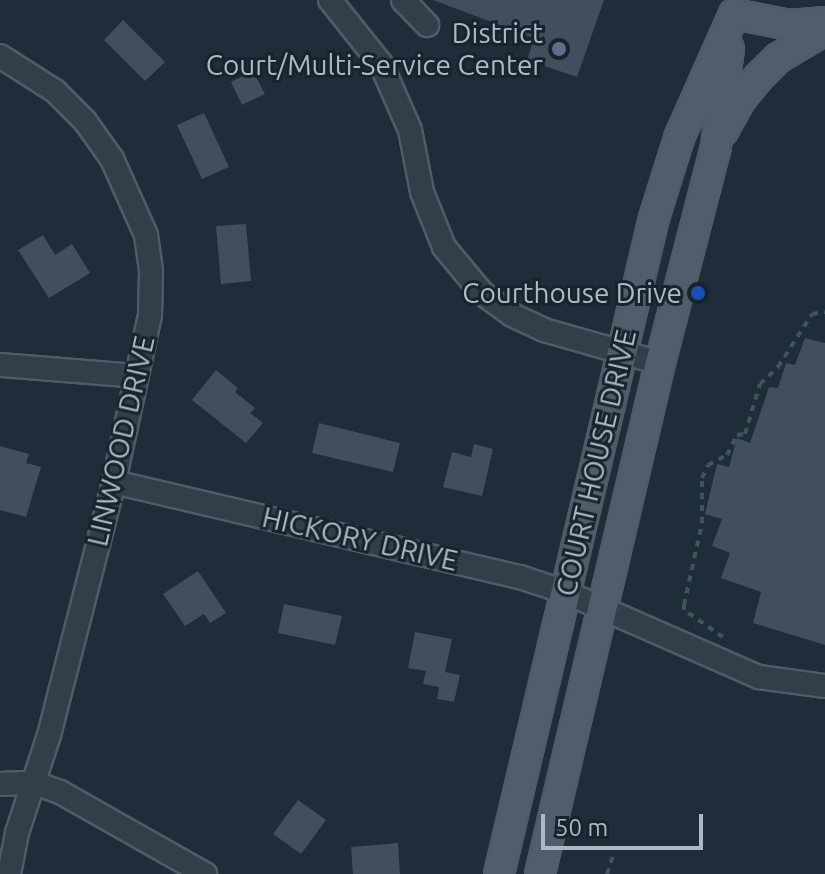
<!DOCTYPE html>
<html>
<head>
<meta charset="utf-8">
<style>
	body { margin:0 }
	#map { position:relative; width:825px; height:874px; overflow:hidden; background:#1f2c39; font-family:Ubuntu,sans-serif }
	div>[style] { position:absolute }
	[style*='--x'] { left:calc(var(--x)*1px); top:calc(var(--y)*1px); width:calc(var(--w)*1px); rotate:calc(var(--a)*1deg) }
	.building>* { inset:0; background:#404e5e }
	.path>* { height:4px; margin-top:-2px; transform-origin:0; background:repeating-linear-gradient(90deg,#3f5658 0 6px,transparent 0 12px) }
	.roads { filter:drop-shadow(2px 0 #505b67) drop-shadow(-2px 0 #505b67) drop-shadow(0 2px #505b67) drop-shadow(0 -2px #505b67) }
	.minor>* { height:22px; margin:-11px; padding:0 11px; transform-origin:11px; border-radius:11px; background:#333e4a }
	.major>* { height:28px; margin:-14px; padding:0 14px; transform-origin:14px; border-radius:14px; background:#505d6a }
	.dots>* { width:22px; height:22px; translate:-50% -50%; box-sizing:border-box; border:4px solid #18232e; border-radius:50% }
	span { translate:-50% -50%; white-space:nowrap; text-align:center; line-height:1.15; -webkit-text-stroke:6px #18232e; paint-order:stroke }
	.poi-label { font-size:28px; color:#adb8c6 }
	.right { translate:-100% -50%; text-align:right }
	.street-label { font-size:28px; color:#adb8c6 }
	.scale { position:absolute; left:541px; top:814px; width:162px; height:36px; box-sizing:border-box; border:4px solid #adb8c6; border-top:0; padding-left:10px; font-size:24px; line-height:28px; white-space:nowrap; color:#adb8c6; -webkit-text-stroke:6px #18232e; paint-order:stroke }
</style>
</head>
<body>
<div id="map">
	<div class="building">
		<div style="clip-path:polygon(433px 0,604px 0,577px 77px,527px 60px,534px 38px)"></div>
		<div style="clip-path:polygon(123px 20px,165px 62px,145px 81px,104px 40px)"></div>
		<div style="clip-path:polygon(253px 71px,265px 94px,242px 105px,231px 82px)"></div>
		<div style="clip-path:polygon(204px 113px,229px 167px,202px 179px,177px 125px)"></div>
		<div style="clip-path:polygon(246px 224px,251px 281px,221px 284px,216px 226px)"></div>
		<div style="clip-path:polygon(43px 235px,55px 255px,72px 244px,90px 273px,49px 298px,18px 250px)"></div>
		<div style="clip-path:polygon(805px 338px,825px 343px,825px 645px,753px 623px,761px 592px,721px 578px,730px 553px,712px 546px,722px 519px,705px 514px,717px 464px,729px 467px,737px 438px,750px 443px,769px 387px,778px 388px,786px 363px,795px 365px)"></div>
		<div style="clip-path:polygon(216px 370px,238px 388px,235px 392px,255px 408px,250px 413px,263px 423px,246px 443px,192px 400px)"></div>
		<div style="clip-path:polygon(319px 423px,400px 443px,393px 472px,312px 453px)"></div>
		<div style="clip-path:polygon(474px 444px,493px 449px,482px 496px,443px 487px,452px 452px,471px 457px)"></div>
		<div style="clip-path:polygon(0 446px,29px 454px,26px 463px,41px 467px,26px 517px,0 510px)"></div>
		<div style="clip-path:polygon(198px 571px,226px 613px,210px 623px,204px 614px,185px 626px,163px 594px)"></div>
		<div style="clip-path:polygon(284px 604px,342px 616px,335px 645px,278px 633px)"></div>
		<div style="clip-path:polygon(415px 632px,452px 639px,445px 672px,460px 675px,454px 702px,437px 699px,439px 687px,423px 684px,426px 671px,408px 668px)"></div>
		<div style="clip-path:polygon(298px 800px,326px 820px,301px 854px,273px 834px)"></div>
		<div style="clip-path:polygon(398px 843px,400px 874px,353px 874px,351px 847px)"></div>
	</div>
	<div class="path">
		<div style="--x:723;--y:637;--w:47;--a:-145.3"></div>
		<div style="--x:684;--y:610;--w:5;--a:-90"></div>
		<div style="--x:684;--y:605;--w:84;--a:-77.6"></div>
		<div style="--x:702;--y:523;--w:45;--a:-90"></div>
		<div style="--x:702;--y:478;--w:14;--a:-65"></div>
		<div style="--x:708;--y:465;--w:21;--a:-28"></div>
		<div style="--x:727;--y:455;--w:22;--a:-63"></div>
		<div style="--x:737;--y:435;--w:8;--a:-7"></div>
		<div style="--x:745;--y:434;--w:52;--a:-73.3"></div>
		<div style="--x:760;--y:384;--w:25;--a:-43"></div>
		<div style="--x:778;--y:367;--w:63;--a:-57.3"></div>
		<div style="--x:812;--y:314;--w:13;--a:-9"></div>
		<div style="--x:607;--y:874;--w:23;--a:-72"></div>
	</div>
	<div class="roads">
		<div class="minor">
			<div style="--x:330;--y:0;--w:82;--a:51.4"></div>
			<div style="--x:381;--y:64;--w:72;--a:66.3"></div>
			<div style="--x:410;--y:130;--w:63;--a:79"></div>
			<div style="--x:422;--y:192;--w:59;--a:68.2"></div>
			<div style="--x:444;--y:247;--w:60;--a:50.4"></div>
			<div style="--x:482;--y:293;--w:37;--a:36"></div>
			<div style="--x:512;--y:315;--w:35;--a:25"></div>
			<div style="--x:544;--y:330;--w:121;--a:15.9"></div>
			<div style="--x:403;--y:0;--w:35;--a:46"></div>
			<div style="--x:0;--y:56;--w:65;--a:32.5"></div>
			<div style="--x:55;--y:91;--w:42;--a:45"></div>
			<div style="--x:85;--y:121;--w:47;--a:54.6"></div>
			<div style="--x:112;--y:159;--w:83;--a:65.9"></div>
			<div style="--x:146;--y:235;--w:36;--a:82"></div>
			<div style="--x:151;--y:271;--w:44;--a:91.3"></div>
			<div style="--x:150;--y:315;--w:171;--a:102.2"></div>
			<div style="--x:114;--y:482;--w:261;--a:104.4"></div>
			<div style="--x:49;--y:735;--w:103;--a:108.1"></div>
			<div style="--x:17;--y:833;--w:42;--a:101"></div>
			<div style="--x:0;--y:365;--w:137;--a:4.6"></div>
			<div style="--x:114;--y:482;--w:417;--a:13.2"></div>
			<div style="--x:520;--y:577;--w:47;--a:18.4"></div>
			<div style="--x:565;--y:592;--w:212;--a:23.7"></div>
			<div style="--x:759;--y:677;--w:67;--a:7.8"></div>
			<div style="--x:0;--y:784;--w:34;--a:-2"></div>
			<div style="--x:34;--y:783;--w:28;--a:19"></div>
			<div style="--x:60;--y:792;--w:167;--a:29.5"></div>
		</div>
		<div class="major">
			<div style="--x:734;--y:14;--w:57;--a:11.1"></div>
			<div style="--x:790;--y:25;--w:35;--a:-5"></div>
			<div style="--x:723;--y:131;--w:37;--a:-61"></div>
			<div style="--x:741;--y:99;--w:27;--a:-51"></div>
			<div style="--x:758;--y:78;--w:28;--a:-45"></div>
			<div style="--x:778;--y:58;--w:55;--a:-30.8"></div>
			<div style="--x:499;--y:874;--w:674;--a:-76.71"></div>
			<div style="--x:654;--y:218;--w:84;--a:-72.6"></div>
			<div style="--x:679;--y:138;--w:136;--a:-66.1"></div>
			<div style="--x:540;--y:874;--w:525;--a:-76.78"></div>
			<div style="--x:660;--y:363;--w:224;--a:-75.5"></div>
			<div style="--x:716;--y:146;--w:98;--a:-82.4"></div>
		</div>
	</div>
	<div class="dots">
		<div style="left:559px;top:49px;background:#5c6f8a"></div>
		<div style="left:698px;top:293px;background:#1a4fb4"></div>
	</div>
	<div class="poi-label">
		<span class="right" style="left:543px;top:49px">District<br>Court/Multi-Service Center</span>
		<span class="right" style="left:682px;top:293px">Courthouse Drive</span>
	</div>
	<div class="street-label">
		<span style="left:121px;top:441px;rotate:-77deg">LINWOOD DRIVE</span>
		<span style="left:596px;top:463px;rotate:-77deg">COURT HOUSE DRIVE</span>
		<span style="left:360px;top:539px;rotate:13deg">HICKORY DRIVE</span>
	</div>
	<div class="scale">50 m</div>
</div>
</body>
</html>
